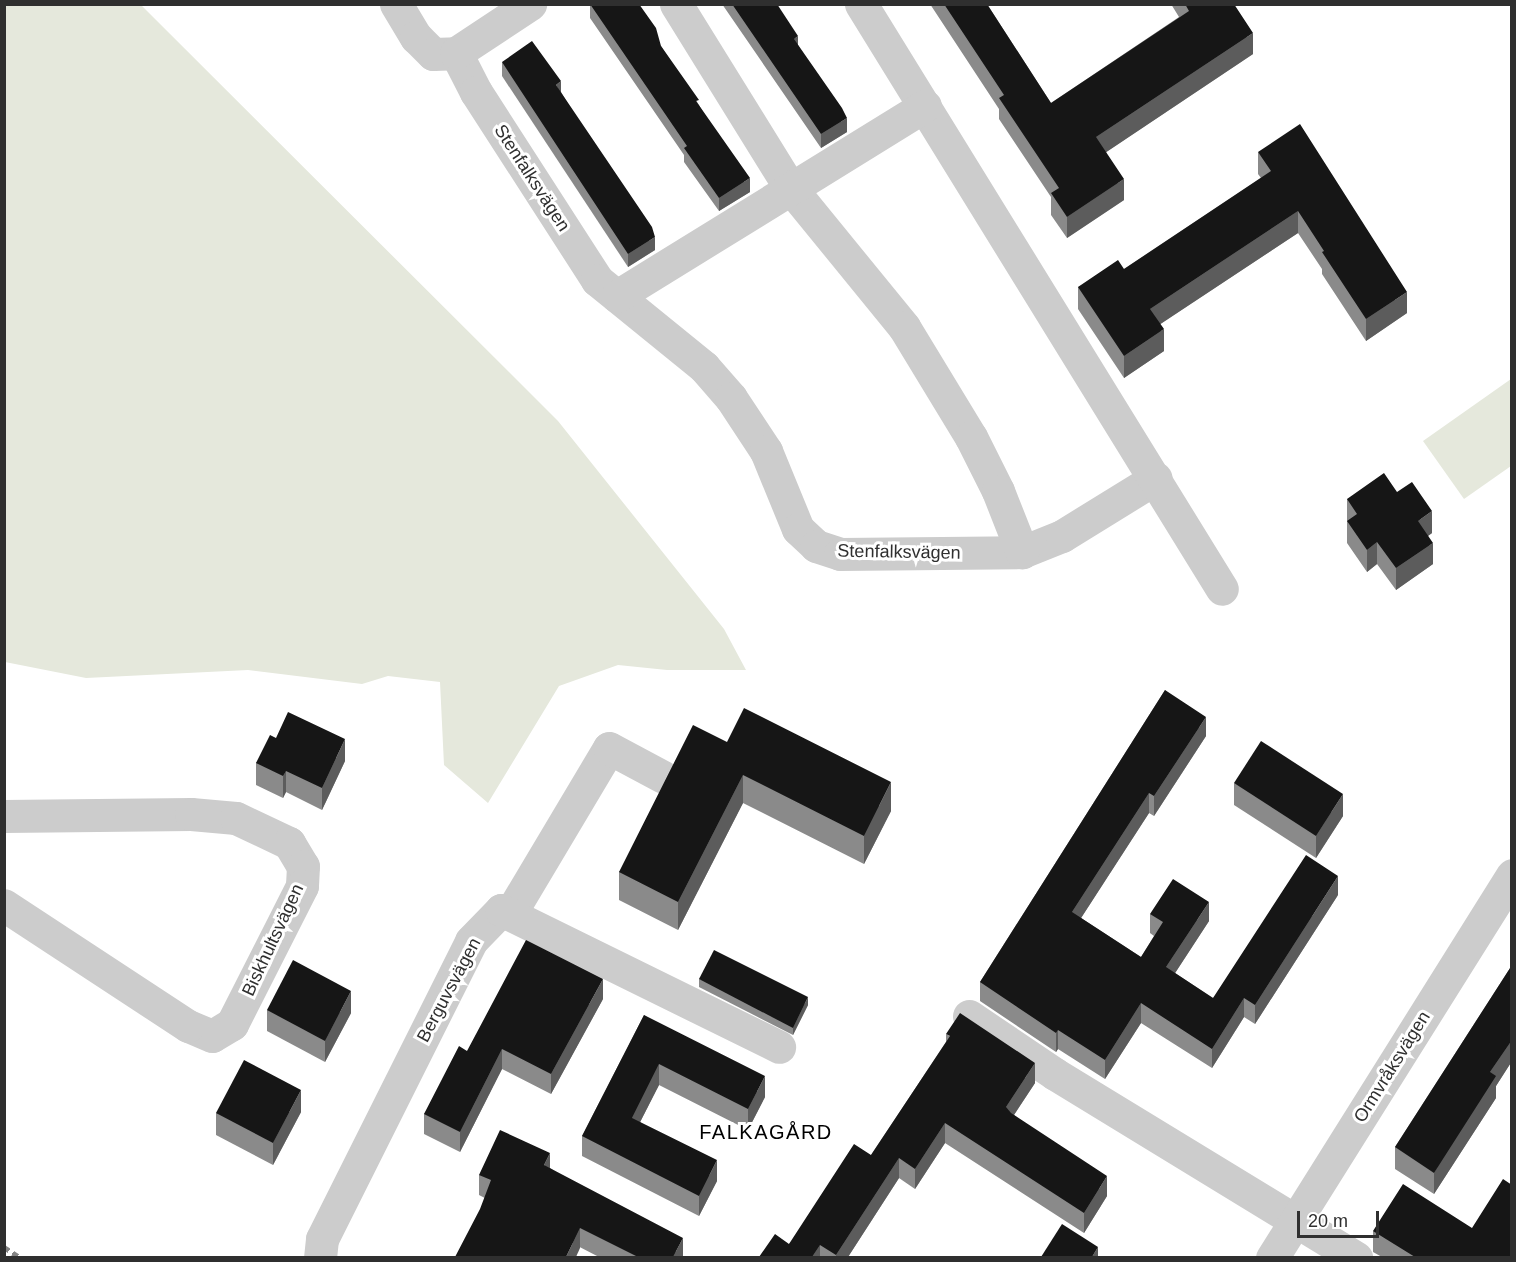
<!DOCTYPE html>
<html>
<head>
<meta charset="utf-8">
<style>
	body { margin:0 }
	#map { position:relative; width:1516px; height:1262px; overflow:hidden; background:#fff; font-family:Arial,sans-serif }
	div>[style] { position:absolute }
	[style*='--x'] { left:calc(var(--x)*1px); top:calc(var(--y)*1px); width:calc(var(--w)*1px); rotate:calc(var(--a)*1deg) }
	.green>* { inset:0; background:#e5e8dc }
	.minor>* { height:33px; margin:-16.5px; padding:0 16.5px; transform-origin:16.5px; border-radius:16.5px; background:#ccc }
	.rail>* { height:4.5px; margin-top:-2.25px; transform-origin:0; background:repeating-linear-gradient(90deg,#848484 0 6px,transparent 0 10.5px) }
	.wall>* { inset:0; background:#8a8a8a }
	.shaded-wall>* { inset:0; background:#5c5c5c }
	.building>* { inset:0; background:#161616 }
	span { translate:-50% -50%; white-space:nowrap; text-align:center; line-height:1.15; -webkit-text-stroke:6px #fff; paint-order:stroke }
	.street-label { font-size:18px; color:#2f2f2f }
	.neighbourhood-label { font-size:20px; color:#000; letter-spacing:1.5px }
	.frame { position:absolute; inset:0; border:6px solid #2f2f2f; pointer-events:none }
	.scale { position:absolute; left:1297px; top:1211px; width:82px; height:27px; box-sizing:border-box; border:3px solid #2f2f2f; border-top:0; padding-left:8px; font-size:18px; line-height:21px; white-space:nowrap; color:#2f2f2f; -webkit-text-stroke:4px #fff; paint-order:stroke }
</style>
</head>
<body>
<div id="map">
	<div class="green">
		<div style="clip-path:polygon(4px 5px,141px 5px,558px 421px,724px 629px,746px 670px,667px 670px,618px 665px,559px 686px,488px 803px,444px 765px,440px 682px,388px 676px,362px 684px,248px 670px,86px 678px,5px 662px)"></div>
		<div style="clip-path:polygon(1511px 379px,1511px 466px,1464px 499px,1423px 441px)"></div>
	</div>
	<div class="minor">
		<div style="--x:396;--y:4;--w:39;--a:59"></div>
		<div style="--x:416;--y:37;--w:24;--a:45"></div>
		<div style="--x:433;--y:54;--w:23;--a:-2"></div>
		<div style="--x:456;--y:53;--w:44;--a:62.9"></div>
		<div style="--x:476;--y:92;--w:224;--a:57.2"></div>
		<div style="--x:597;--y:280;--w:138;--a:39.1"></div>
		<div style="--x:704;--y:367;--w:41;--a:48.9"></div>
		<div style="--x:731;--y:398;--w:64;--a:56.6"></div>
		<div style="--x:766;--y:451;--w:84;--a:67.7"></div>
		<div style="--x:798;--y:529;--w:25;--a:43"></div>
		<div style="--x:816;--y:546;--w:25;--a:18"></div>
		<div style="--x:840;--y:554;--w:182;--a:-0.6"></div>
		<div style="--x:1022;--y:552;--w:43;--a:-21.8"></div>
		<div style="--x:1062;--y:536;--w:110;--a:-31.7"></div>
		<div style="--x:676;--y:4;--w:214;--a:58.2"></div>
		<div style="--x:789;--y:186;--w:182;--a:50.8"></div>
		<div style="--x:904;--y:327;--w:129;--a:58.7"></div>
		<div style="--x:971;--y:437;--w:60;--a:63.4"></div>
		<div style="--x:998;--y:491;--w:66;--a:68.5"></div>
		<div style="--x:861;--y:4;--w:687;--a:58.32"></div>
		<div style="--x:456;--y:53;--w:89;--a:-33.5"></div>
		<div style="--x:617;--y:296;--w:362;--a:-31.7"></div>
		<div style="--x:4;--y:816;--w:187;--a:-0.6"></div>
		<div style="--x:191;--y:814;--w:45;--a:5.1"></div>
		<div style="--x:236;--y:818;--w:59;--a:25.3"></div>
		<div style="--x:289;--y:843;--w:27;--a:59"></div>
		<div style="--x:303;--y:866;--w:20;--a:93"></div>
		<div style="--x:302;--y:886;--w:155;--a:116.9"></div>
		<div style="--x:232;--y:1024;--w:23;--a:149"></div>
		<div style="--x:212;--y:1036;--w:26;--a:-157"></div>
		<div style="--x:188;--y:1026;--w:220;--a:-146.7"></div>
		<div style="--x:510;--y:914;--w:193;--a:-59.2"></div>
		<div style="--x:609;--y:748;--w:61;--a:28.2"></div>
		<div style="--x:969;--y:1016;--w:104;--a:34"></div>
		<div style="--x:1055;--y:1074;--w:353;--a:31.4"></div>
		<div style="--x:320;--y:1258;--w:19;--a:-84"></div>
		<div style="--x:322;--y:1239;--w:333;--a:-63.4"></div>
		<div style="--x:471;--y:941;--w:43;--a:-45.9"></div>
		<div style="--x:501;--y:910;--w:310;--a:26.2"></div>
		<div style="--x:1272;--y:1258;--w:452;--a:-57.9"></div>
	</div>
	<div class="rail">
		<div style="--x:4;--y:1247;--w:20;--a:33"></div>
	</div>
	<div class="wall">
		<div style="clip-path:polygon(590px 4px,661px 46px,699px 105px,750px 192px,719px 211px,684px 162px,684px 155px,590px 18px)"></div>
		<div style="clip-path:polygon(722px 4px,777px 4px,798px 45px,847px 132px,821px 148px)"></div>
		<div style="clip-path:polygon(930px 4px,987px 4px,1051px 103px,1179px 17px,1171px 4px,1234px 4px,1253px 54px,1106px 152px,1124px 200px,1067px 238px,1051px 215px,1051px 197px,999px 119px,999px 109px)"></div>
		<div style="clip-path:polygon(502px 62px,561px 92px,655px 250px,628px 267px,502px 76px)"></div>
		<div style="clip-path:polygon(1258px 152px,1407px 313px,1366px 341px,1322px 274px,1322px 269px,1298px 233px,1160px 324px,1164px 351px,1124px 378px,1078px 309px,1078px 287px,1124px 269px,1261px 178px,1258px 174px)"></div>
		<div style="clip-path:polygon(1397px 492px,1432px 533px,1428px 536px,1433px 564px,1396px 590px,1377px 564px,1367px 572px,1347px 543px,1347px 499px)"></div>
		<div style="clip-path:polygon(1165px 690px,1206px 736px,1154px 816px,1149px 813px,1081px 918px,1141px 957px,1154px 936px,1150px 933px,1150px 914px,1209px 921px,1175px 973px,1213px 998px,1338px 895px,1255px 1024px,1244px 1017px,1212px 1068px,1141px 1023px,1105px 1079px,1058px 1049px,1056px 1052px,980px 1001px,980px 982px)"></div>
		<div style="clip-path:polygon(276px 738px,345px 761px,322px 810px,286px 792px,283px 798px,256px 785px,256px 763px)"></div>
		<div style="clip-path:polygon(727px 742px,891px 811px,864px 864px,743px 803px,678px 930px,619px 900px,619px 872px)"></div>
		<div style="clip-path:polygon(1234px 783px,1343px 816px,1316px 858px,1234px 805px)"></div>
		<div style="clip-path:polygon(1512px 965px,1512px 1061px,1496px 1086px,1496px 1098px,1434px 1194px,1395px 1169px,1395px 1147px)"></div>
		<div style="clip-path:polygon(699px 979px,808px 1005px,793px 1035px,699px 987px)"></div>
		<div style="clip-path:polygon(603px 999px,551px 1094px,502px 1069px,460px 1152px,424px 1134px,424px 1114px,467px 1051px)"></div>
		<div style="clip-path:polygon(267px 1010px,351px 1013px,325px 1062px,267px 1031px)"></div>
		<div style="clip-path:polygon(644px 1015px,765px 1097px,748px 1130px,659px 1085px,640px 1122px,717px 1181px,699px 1216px,582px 1156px,582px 1136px)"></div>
		<div style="clip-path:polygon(946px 1034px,1035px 1083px,1014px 1115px,1107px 1196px,1084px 1233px,945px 1143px,915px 1189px,899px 1178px,848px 1257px,759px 1257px,789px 1244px,871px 1155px,946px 1042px)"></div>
		<div style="clip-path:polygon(301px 1112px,273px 1165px,216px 1135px,216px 1113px)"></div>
		<div style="clip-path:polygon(550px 1168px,683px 1257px,599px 1257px,479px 1195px,479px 1175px)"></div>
		<div style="clip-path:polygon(1472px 1228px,1512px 1257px,1382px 1257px,1373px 1252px,1373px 1231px)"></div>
	</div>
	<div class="shaded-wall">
		<div style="clip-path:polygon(1253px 33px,1253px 54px,1096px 159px,1096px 137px)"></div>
		<div style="clip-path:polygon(798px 36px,798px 49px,794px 39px)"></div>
		<div style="clip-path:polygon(561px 81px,561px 95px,556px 85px)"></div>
		<div style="clip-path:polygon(847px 118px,847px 132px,821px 148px,821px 134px)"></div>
		<div style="clip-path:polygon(750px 178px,750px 192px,719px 211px,719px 198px)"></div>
		<div style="clip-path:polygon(1124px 179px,1124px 200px,1067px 238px,1067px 217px)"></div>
		<div style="clip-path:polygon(1298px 211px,1298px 233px,1150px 331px,1150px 309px)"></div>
		<div style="clip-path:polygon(655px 237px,655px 250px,628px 267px,628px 254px)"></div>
		<div style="clip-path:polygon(1407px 292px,1407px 313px,1366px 341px,1366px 319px)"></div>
		<div style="clip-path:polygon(1164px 329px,1164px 351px,1124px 378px,1124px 356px)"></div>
		<div style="clip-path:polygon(1432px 511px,1432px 533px,1418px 543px,1418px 521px)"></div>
		<div style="clip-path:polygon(1377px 542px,1377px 564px,1367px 572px,1367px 550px)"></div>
		<div style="clip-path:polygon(1433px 543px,1433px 564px,1396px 590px,1396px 568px)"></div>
		<div style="clip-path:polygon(1206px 717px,1206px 736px,1154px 816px,1154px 796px)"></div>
		<div style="clip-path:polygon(345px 739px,345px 761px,322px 810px,322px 788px)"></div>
		<div style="clip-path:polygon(286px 771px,286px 792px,283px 798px,283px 776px)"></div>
		<div style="clip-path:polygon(743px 775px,743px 803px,678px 930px,678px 902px)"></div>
		<div style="clip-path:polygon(891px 782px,891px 811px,864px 864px,864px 836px)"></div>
		<div style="clip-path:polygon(1149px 793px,1149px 813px,1072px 932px,1072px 912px)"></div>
		<div style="clip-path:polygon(1343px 794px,1343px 816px,1316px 858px,1316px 836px)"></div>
		<div style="clip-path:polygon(1338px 876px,1338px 895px,1255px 1024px,1255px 1005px)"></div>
		<div style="clip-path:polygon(1209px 902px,1209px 921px,1166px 987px,1166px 967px)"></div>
		<div style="clip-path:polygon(603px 979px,603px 999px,551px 1094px,551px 1074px)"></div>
		<div style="clip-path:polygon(351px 991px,351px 1013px,325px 1062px,325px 1041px)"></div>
		<div style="clip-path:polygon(808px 997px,808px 1005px,793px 1035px,793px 1028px)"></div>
		<div style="clip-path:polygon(1244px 998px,1244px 1017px,1212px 1068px,1212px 1049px)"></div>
		<div style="clip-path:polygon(1141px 1003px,1141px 1023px,1105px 1079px,1105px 1060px)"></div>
		<div style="clip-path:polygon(1058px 1030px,1058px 1049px,1056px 1052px,1056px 1033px)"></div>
		<div style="clip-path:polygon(1512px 1040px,1512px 1061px,1496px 1086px,1496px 1098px,1434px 1194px,1434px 1173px,1490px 1072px)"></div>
		<div style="clip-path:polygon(502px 1049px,502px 1069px,460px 1152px,460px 1132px)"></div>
		<div style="clip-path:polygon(1035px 1063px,1035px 1083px,1006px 1127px,1006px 1107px)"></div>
		<div style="clip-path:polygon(659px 1064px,659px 1085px,632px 1138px,632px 1118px)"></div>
		<div style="clip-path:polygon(765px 1076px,765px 1097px,748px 1130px,748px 1109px)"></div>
		<div style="clip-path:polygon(301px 1090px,301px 1112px,273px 1165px,273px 1143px)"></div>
		<div style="clip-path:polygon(945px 1123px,945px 1143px,915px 1189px,915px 1169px)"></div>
		<div style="clip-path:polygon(550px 1153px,550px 1173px,544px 1165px)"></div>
		<div style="clip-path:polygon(899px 1158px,899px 1178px,848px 1257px,836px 1257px,836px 1255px)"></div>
		<div style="clip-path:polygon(717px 1160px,717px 1181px,699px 1216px,699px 1196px)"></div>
		<div style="clip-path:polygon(1107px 1176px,1107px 1196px,1084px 1233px,1084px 1213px)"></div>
		<div style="clip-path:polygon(580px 1228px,580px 1248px,576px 1257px,566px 1257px)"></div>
		<div style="clip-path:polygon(683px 1238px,683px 1257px,673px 1257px)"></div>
		<div style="clip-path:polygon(820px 1245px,820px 1257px,812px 1257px)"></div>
		<div style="clip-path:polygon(1098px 1247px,1098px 1257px,1092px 1257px)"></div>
	</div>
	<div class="building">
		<div style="clip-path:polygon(590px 4px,639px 4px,656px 28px,661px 46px,699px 100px,696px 101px,750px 178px,719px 198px,684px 148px,687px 146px)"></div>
		<div style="clip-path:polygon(732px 4px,777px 4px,798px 36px,794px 39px,842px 108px,847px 118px,821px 134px)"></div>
		<div style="clip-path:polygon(944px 4px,987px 4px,1051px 103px,1189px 11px,1185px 4px,1234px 4px,1253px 33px,1096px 137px,1124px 179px,1067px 217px,1051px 193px,1059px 188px,999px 98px,1004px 95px)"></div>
		<div style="clip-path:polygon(532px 41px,561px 81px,556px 85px,652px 227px,655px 237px,628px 254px,502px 62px)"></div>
		<div style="clip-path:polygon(1300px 124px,1407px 292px,1366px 319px,1322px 252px,1324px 251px,1298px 211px,1150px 309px,1164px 329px,1124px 356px,1078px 287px,1118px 260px,1124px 269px,1271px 171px,1258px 152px)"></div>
		<div style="clip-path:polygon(1384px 473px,1397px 492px,1412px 482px,1432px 511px,1418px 521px,1433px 543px,1396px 568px,1377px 542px,1367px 550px,1347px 521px,1357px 514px,1347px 499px)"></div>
		<div style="clip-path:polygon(1165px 690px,1206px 717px,1154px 796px,1149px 793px,1072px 912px,1141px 957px,1163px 922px,1150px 914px,1173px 879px,1209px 902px,1166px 967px,1213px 998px,1306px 855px,1338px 876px,1255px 1005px,1244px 998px,1212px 1049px,1141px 1003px,1105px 1060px,1058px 1030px,1056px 1033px,980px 982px)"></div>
		<div style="clip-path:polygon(744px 708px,891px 782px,864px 836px,743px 775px,678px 902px,619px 872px,693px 725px,727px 742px)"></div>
		<div style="clip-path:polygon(288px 712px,345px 739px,322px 788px,286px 771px,283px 776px,256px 763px,270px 735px,276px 738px)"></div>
		<div style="clip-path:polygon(1261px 741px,1343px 794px,1316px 836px,1234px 783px)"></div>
		<div style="clip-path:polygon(526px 940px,603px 979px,551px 1074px,502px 1049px,460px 1132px,424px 1114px,459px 1046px,467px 1051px)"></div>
		<div style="clip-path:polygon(714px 950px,808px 997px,793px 1028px,699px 979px)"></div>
		<div style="clip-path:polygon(293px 960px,351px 991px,325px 1041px,267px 1010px)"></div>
		<div style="clip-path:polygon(1512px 965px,1512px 1040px,1490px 1072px,1496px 1076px,1434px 1173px,1395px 1147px)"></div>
		<div style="clip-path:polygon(960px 1013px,1035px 1063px,1006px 1107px,1011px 1113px,1107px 1176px,1084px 1213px,945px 1123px,915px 1169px,899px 1158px,836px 1255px,820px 1245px,812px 1257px,759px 1257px,775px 1234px,789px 1244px,854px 1144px,871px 1155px,950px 1036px,946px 1034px)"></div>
		<div style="clip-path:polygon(644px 1015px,765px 1076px,748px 1109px,659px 1064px,632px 1118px,717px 1160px,699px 1196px,582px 1136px)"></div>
		<div style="clip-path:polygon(244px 1060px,301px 1090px,273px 1143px,216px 1113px)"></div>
		<div style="clip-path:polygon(500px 1130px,550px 1153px,544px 1165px,683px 1238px,673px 1257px,638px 1257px,580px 1228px,566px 1257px,455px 1257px,480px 1209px,491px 1180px,479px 1175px)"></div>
		<div style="clip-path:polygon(1503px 1179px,1512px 1185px,1512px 1257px,1415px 1257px,1373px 1231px,1403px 1184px,1472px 1228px)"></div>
		<div style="clip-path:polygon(1062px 1224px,1098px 1247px,1092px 1257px,1041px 1257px)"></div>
	</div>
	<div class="street-label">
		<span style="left:532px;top:178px;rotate:57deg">Stenfalksvägen</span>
		<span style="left:899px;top:552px;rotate:1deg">Stenfalksvägen</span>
		<span style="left:273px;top:940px;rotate:-65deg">Biskhultsvägen</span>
		<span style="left:449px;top:990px;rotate:-62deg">Berguvsvägen</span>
		<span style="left:1392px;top:1067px;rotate:-58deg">Ormvråksvägen</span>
	</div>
	<div class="neighbourhood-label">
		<span style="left:766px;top:1132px">FALKAGÅRD</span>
	</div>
	<div class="frame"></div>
	<div class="scale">20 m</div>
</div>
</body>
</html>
